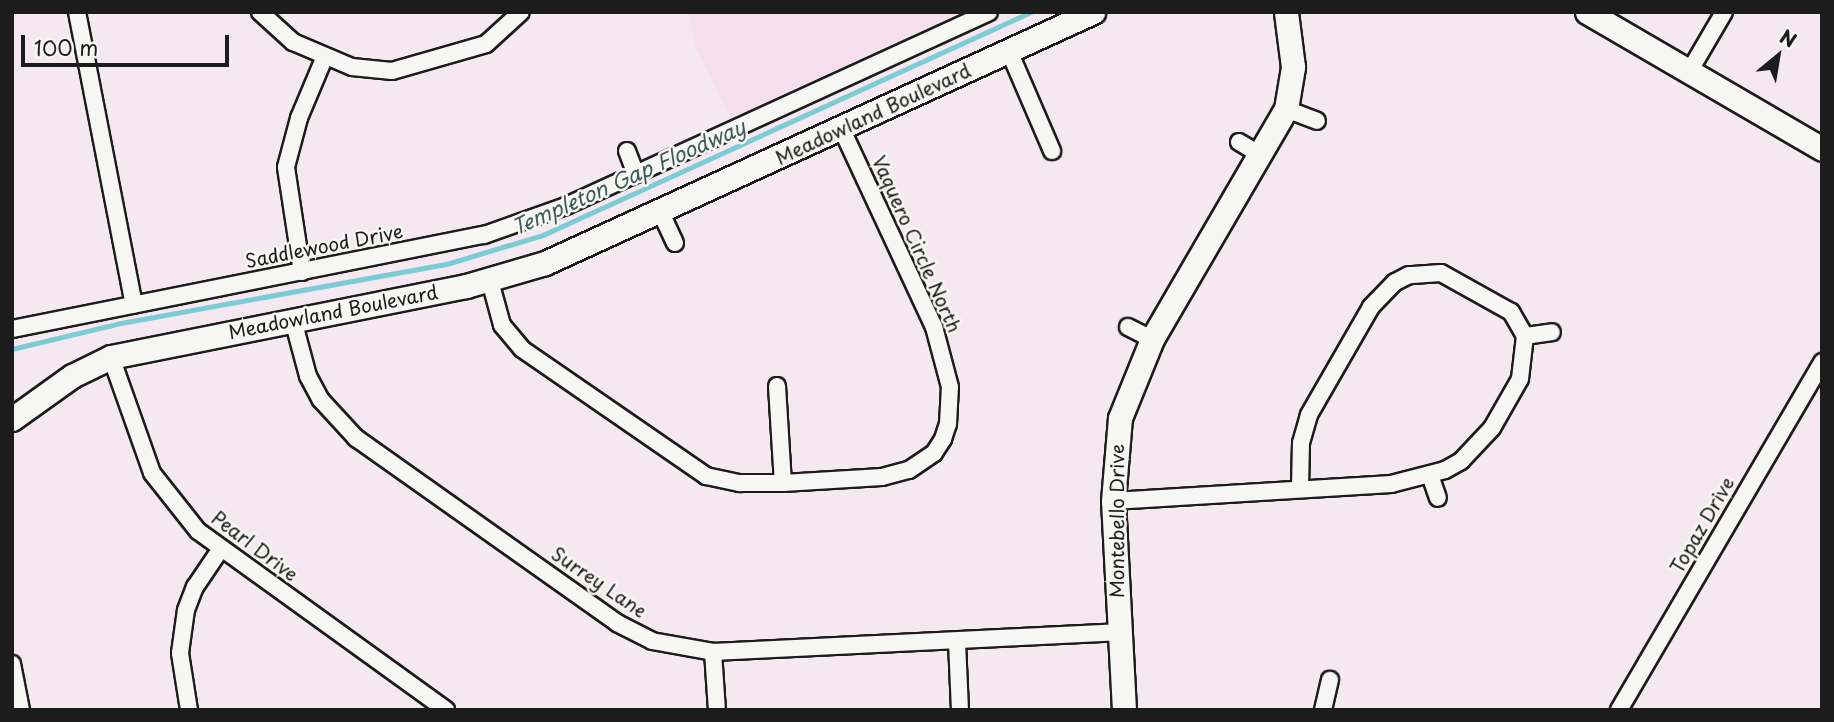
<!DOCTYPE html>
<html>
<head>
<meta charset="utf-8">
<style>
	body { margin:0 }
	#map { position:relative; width:1834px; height:722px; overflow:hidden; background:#f5e8f0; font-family:"Playpen Sans",sans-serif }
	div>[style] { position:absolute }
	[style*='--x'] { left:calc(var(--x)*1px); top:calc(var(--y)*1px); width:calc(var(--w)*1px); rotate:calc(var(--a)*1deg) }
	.built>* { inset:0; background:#f5deee }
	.stream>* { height:4.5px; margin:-2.25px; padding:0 2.25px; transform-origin:2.25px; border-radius:2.25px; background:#7bccd4 }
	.roads { filter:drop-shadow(2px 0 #1c1c1c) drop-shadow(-2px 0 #1c1c1c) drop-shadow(0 2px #1c1c1c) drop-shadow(0 -2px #1c1c1c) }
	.street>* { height:16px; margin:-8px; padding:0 8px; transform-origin:8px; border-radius:8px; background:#f6f6f2 }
	.secondary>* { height:23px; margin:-11.5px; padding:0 11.5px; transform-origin:11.5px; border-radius:11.5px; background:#f6f6f2 }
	span { translate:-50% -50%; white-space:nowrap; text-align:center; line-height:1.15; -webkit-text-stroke:5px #f6f6f2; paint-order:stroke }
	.street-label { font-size:19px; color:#1c1c1c }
	.water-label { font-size:21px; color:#3d5a5c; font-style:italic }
	.frame { position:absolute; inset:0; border:14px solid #1c1c1c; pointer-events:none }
	.north { position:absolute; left:1743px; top:21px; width:70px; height:70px; -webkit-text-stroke:5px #f6f6f2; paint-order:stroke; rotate:30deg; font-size:19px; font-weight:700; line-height:28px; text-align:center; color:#1c1c1c }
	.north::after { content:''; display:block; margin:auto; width:24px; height:32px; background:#1c1c1c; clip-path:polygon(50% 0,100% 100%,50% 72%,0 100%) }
	.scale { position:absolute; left:21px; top:35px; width:208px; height:32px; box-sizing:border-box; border:4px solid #1c1c1c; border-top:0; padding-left:9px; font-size:21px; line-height:24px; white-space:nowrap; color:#1c1c1c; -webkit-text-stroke:5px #f6f6f2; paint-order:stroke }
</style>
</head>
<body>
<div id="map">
	<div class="built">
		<div style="clip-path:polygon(689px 12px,960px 12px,730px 118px,695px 46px)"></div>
	</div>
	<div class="stream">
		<div style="--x:12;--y:349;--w:112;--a:-13.4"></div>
		<div style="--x:121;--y:323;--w:334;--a:-10.3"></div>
		<div style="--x:450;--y:263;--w:97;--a:-16.8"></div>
		<div style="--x:543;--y:235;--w:537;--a:-24.56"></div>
	</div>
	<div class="roads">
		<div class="street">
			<div style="--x:77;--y:12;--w:298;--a:79"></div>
			<div style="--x:260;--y:12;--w:45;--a:42.3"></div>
			<div style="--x:293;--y:42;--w:64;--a:23"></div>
			<div style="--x:352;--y:67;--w:40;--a:5.7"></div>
			<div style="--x:392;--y:71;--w:98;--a:-16"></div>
			<div style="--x:486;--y:44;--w:47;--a:-42.4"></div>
			<div style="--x:1009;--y:51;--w:109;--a:66.7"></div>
			<div style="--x:1689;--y:72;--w:69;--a:-59.7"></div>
			<div style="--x:1286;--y:109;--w:33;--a:21"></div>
			<div style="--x:1239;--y:142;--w:27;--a:31"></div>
			<div style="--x:627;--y:151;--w:25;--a:69"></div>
			<div style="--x:661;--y:213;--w:33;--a:65"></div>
			<div style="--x:302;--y:272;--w:106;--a:-98.7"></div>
			<div style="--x:286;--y:167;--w:51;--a:-75.1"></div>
			<div style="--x:299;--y:118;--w:67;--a:-67.2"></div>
			<div style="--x:490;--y:281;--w:46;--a:74.7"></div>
			<div style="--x:502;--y:325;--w:31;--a:50"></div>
			<div style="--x:522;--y:349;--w:224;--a:34.6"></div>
			<div style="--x:706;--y:476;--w:35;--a:12"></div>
			<div style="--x:740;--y:483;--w:43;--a:0"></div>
			<div style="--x:783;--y:483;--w:99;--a:-3.5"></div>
			<div style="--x:882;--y:477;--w:28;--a:-15"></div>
			<div style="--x:909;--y:470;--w:30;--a:-34"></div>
			<div style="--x:934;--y:453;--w:17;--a:-57"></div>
			<div style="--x:943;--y:439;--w:16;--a:-72"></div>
			<div style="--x:948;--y:424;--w:37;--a:-87"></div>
			<div style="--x:950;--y:387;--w:62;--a:-104.9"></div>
			<div style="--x:934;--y:327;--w:217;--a:-115"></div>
			<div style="--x:293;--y:320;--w:58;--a:75"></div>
			<div style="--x:308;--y:376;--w:27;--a:62"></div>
			<div style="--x:321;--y:400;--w:52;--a:47.4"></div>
			<div style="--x:356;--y:438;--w:320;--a:35.3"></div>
			<div style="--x:617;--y:623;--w:39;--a:27"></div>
			<div style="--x:652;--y:641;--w:62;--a:10.2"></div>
			<div style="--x:713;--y:652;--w:405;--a:-2.8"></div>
			<div style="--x:1128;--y:327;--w:27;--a:27"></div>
			<div style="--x:12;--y:329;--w:481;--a:-11.3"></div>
			<div style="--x:484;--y:235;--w:87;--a:-19.5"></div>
			<div style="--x:566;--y:206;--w:465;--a:-24.6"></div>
			<div style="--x:1525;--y:336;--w:27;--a:-8"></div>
			<div style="--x:111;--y:357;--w:123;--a:70.5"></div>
			<div style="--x:152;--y:473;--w:74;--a:51.6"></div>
			<div style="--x:198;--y:531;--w:306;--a:35.8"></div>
			<div style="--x:777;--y:386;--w:97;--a:86.5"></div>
			<div style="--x:1430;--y:475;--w:24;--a:71"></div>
			<div style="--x:1113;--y:501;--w:279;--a:-3.5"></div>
			<div style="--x:1391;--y:484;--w:56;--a:-14.5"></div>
			<div style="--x:1445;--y:470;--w:18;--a:-29"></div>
			<div style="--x:1461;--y:461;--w:45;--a:-46.8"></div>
			<div style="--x:1492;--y:428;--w:56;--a:-60.3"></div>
			<div style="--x:1520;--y:379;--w:43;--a:-83.4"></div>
			<div style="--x:1525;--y:336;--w:28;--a:-120"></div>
			<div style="--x:1511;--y:312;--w:80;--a:-150.9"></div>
			<div style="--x:1441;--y:273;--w:32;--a:176"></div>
			<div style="--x:1409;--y:275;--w:16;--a:153"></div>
			<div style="--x:1395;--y:282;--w:35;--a:134"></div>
			<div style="--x:1371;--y:307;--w:125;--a:119.9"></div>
			<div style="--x:1309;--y:415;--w:29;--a:106"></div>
			<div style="--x:1301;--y:443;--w:45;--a:91.3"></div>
			<div style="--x:957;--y:642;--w:68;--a:87.5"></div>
			<div style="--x:713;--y:652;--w:58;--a:86.1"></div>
			<div style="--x:12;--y:664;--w:47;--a:78.9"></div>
			<div style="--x:189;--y:710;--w:58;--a:-99"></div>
			<div style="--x:180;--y:653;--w:43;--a:-82.1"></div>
			<div style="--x:186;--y:610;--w:25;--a:-69"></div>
			<div style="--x:195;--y:587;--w:45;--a:-56"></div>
			<div style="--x:1323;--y:710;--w:31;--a:-77"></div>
			<div style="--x:1619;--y:710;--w:403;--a:-59.7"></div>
		</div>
		<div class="secondary">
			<div style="--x:1587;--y:12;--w:272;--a:30.2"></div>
			<div style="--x:12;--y:419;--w:74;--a:-35.6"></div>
			<div style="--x:72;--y:376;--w:43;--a:-26"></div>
			<div style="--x:111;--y:357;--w:362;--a:-11.3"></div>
			<div style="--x:466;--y:286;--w:82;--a:-16.2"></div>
			<div style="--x:545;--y:263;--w:603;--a:-24.61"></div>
			<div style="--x:1124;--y:710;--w:209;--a:-93"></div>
			<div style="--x:1113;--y:501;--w:83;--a:-85.2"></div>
			<div style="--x:1120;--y:418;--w:85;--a:-67.9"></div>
			<div style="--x:1152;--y:339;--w:266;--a:-59.8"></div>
			<div style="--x:1286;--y:109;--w:43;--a:-80.5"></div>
			<div style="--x:1293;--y:67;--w:55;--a:-97.3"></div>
		</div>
	</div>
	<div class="street-label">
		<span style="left:873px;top:114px;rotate:-25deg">Meadowland Boulevard</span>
		<span style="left:917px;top:244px;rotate:66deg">Vaquero Circle North</span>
		<span style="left:324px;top:246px;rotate:-11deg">Saddlewood Drive</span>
		<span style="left:333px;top:312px;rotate:-11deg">Meadowland Boulevard</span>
		<span style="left:1117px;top:521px;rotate:-90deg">Montebello Drive</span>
		<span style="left:1702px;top:525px;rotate:-60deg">Topaz Drive</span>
		<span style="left:255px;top:546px;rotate:37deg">Pearl Drive</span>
		<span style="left:599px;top:582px;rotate:34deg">Surrey Lane</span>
	</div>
	<div class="water-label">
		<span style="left:628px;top:176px;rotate:-24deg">Templeton Gap Floodway</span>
	</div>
	<div class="frame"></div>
	<div class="north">N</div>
	<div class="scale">100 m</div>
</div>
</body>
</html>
